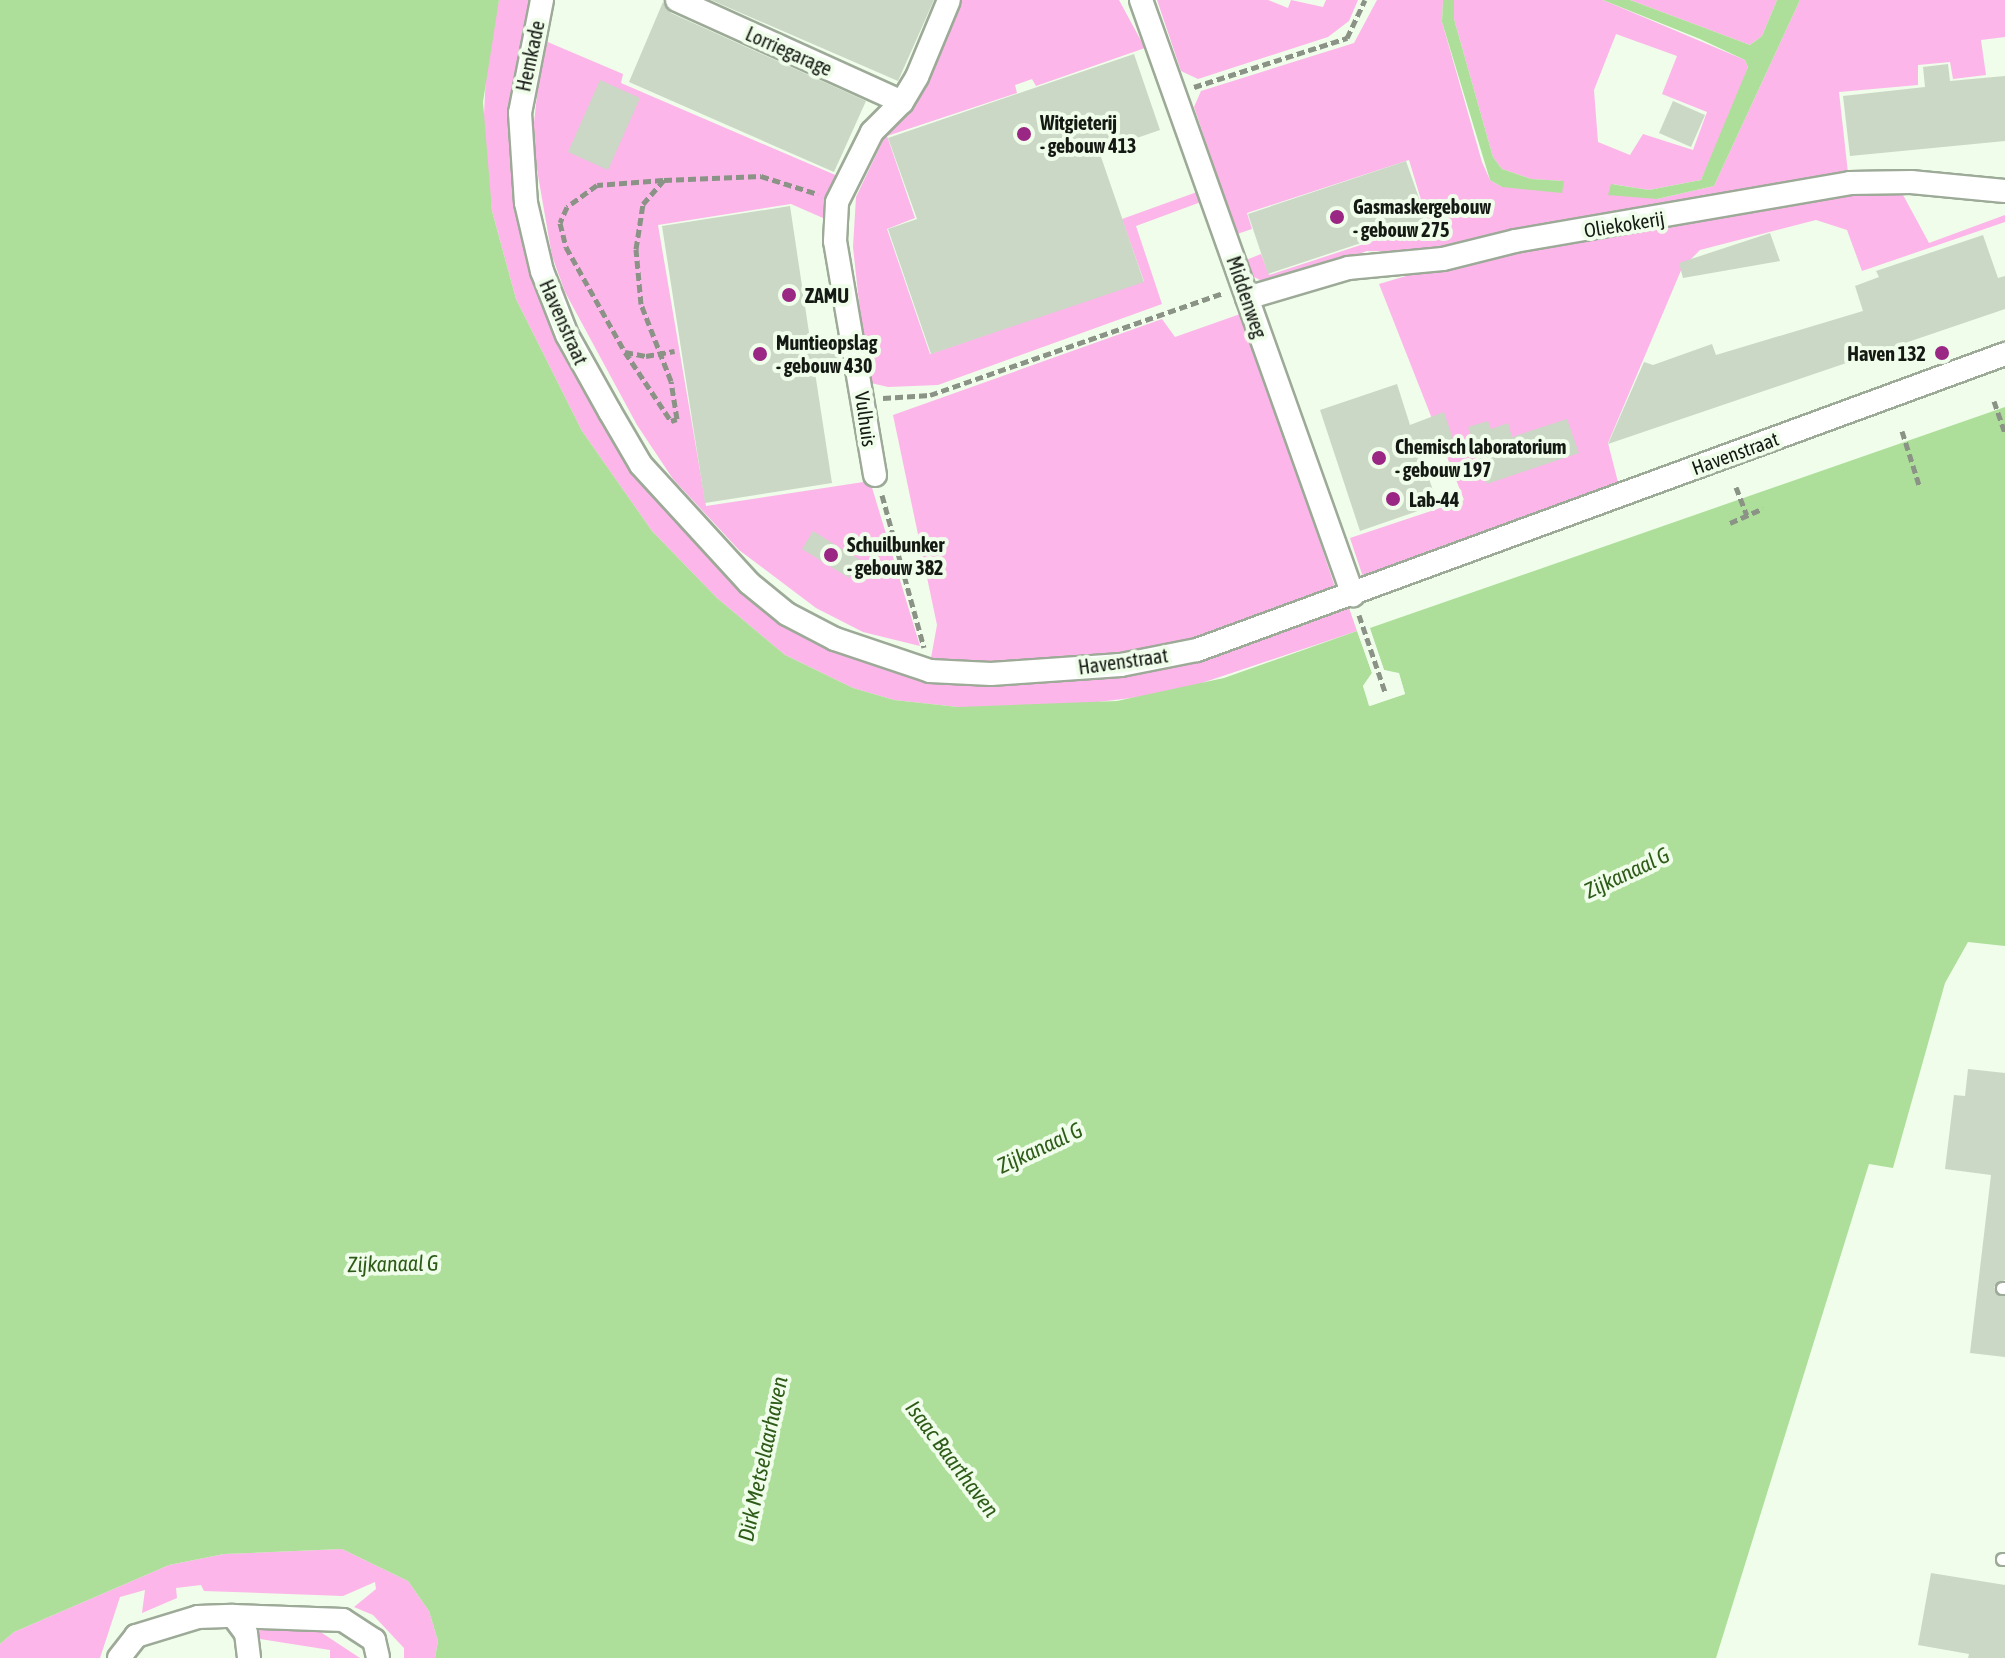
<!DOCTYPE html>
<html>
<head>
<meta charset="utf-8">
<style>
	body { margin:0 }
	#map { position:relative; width:2005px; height:1658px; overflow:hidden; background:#effdea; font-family:"Asap Condensed",sans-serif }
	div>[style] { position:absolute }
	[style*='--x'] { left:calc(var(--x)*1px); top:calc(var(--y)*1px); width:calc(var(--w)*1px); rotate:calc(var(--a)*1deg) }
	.green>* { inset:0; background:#fdb6e9 }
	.water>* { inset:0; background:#addf9a }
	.pier>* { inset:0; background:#effdea }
	.building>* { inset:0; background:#cad8c5 }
	.path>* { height:5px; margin-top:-2.5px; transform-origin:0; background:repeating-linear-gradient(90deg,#8a9386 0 8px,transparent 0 12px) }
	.roads { filter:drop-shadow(2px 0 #9daa98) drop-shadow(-2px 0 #9daa98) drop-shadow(0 2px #9daa98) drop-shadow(0 -2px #9daa98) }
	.lane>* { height:11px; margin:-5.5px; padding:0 5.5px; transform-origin:5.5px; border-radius:5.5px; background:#fff }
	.street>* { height:22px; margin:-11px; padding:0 11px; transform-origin:11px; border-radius:11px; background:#fff }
	.dots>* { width:22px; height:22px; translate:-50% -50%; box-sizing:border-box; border:4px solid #effdea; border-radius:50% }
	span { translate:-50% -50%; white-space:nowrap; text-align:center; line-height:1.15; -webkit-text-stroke:8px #effdea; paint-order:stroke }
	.street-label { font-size:20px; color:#151913 }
	.poi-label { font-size:20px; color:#151913; font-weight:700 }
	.left { translate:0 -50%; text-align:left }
	.right { translate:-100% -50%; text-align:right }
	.water-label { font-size:22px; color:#2e5b18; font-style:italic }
</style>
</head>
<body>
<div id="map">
	<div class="green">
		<div style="clip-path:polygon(499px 0,536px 0,516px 79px,540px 287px,706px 549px,880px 664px,1066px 674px,1348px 605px,1357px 631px,1172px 693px,1049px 708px,958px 707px,894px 700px,853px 688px,785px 655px,717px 598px,652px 531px,582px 431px,516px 299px,492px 211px,483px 133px,487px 56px)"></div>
		<div style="clip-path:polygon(961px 0,1119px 0,1145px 48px,1036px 86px,1032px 79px,1015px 85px,1017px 93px,887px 136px,915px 218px,887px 229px,930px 354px,1144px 281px,1122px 219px,1197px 192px,1201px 202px,1136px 226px,1162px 304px,938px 385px,888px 387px,871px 383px,867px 376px,853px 247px,856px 197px,885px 136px,923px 82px)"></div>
		<div style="clip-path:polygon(1157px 0,1268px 0,1288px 8px,1291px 0,1323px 7px,1326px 0,1358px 0,1349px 21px,1328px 37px,1198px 79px,1181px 71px)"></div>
		<div style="clip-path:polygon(evenodd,1377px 0,1443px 0,1442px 22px,1482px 162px,1490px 180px,1502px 187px,1563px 181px,1531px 179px,1502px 169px,1493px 157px,1454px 19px,1454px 0,1603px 0,1745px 60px,1748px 67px,1735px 104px,1701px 180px,1649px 190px,1612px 184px,1657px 199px,1714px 186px,1800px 0,2005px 0,2005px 37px,1981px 40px,1986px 75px,1953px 79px,1950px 62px,1918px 65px,1918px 85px,1839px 92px,1848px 173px,1437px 252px,1367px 251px,1270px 285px,1252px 276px,1246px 260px,1261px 254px,1269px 275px,1428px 223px,1409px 160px,1247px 213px,1252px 229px,1237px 234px,1194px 107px,1201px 91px,1354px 43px,1377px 0,1616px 34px,1677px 56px,1662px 94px,1707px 112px,1693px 150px,1643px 134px,1630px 155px,1598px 142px,1594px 90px,1616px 34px)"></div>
		<div style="clip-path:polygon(1630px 0,1777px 0,1762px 36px,1750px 45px)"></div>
		<div style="clip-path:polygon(543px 40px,623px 74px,621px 83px,840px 177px,823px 218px,791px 204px,658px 225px,706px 506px,870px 481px,920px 646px,863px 632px,816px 608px,739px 550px,673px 479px,637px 425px,565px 292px,552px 256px,532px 141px)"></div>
		<div style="clip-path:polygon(1872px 188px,1902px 193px,1929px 243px,2005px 215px,2005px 222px,1862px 271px,1847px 230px,1816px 220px,1700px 250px,1682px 268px,1608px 443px,1620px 490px,1363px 577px,1350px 538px,1464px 500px,1379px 284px,1460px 260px)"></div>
		<div style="clip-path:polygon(1243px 313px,1336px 590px,1206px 637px,1127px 653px,1013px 663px,931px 658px,937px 625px,893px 415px,1162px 319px,1175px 337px)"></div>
		<div style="clip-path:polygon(342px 1549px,408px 1581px,429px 1611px,438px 1641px,435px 1658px,404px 1658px,404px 1648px,373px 1615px,354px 1607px,376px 1589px,375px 1582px,343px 1596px,204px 1591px,201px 1585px,176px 1588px,177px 1598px,142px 1613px,145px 1590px,120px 1597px,100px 1658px,0 1658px,0 1644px,14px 1632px,169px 1565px,224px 1554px)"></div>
		<div style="clip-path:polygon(248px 1627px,319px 1631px,360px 1658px,330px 1658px,330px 1650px,260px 1639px)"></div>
	</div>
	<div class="water">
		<div style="clip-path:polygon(0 0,499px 0,483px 102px,492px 211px,516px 299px,582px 431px,652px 531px,717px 598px,785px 655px,853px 688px,894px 700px,958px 707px,1117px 701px,1224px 678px,1357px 631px,1372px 673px,1363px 686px,1370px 706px,1405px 694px,1399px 674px,1384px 670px,1370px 628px,2005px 407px,2005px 946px,1968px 942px,1945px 983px,1893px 1168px,1869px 1164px,1716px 1658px,435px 1658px,438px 1641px,429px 1611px,408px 1581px,342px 1549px,224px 1554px,169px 1565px,14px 1632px,0 1644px)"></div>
		<div style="clip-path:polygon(1443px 0,1454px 0,1454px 19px,1493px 157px,1502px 169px,1531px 179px,1564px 181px,1562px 193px,1502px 187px,1490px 180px,1442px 22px)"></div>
		<div style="clip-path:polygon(1603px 0,1630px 0,1750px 45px,1762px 36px,1777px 0,1800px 0,1714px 186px,1657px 199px,1608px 195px,1611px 184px,1649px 190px,1701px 180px,1748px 67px,1745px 60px,1700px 39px)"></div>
	</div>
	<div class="pier">
		<div style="clip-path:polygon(1368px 624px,1384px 670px,1399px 673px,1405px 694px,1369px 706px,1363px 686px,1372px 673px,1356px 627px,1376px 672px,1367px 687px,1372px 701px,1401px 691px,1396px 677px,1380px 672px)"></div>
	</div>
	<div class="building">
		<div style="clip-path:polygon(711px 0,934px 0,898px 81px)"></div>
		<div style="clip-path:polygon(663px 2px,671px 13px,866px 101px,834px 172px,629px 82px)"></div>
		<div style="clip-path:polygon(1134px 54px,1160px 130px,1099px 151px,1144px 282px,931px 354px,888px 229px,917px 219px,888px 138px)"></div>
		<div style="clip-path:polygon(1948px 64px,1950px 81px,2005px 76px,2005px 141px,1850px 156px,1843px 96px,1925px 87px,1923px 67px)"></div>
		<div style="clip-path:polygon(600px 80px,640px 98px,608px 170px,568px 152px)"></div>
		<div style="clip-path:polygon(1673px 101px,1705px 115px,1691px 147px,1659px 133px)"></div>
		<div style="clip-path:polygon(1406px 161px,1427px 221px,1268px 274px,1248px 214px)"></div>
		<div style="clip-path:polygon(790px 206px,811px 346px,836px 342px,840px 362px,814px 366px,832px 483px,705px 503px,662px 226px)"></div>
		<div style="clip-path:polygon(1770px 233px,1780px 261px,1683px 278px,1679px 263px)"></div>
		<div style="clip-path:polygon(1983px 235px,1998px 278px,2005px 276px,2005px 309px,1608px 444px,1644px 362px,1653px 365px,1712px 344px,1716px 355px,1863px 311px,1855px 286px,1879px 277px,1876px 271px)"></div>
		<div style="clip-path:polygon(1397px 384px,1410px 425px,1444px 412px,1454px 442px,1420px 454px,1438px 504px,1360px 531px,1320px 410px)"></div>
		<div style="clip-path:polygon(1567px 419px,1579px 453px,1487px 484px,1468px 427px,1488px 421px,1491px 429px,1508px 423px,1512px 437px)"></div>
		<div style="clip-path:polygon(813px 531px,860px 560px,849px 578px,802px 549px)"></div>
		<div style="clip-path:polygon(1968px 1069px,2005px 1073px,2005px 1280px,1994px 1287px,2005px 1296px,2005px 1357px,1970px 1353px,1991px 1175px,1945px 1169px,1954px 1095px,1965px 1096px)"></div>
		<div style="clip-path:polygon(1931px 1573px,2005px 1585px,2005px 1658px,1968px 1658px,1969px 1654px,1918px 1645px)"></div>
	</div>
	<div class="path">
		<div style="--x:1194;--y:87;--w:161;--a:-17.8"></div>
		<div style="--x:1347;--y:38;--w:42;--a:-64.7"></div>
		<div style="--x:663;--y:180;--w:66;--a:175.7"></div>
		<div style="--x:597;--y:185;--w:37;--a:144"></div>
		<div style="--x:567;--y:207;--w:17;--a:114"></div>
		<div style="--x:560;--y:223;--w:25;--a:76"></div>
		<div style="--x:566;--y:247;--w:120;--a:60.7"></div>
		<div style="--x:625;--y:352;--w:21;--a:11"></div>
		<div style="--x:646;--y:356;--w:29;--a:-10"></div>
		<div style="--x:625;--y:352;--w:83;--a:56.3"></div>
		<div style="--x:671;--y:421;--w:6;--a:-18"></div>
		<div style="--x:677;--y:419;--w:38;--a:-99"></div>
		<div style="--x:671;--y:381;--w:83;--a:-111.3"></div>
		<div style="--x:641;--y:304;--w:55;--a:-95.2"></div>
		<div style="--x:636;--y:249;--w:46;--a:-81.2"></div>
		<div style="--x:643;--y:204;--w:32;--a:-49"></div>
		<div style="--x:664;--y:180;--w:97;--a:-2.4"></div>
		<div style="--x:761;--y:176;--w:60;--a:17.5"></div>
		<div style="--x:883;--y:398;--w:47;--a:-3.7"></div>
		<div style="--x:930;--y:395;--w:310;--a:-19.2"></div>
		<div style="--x:1994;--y:401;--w:34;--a:71"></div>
		<div style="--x:1902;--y:431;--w:57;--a:72.5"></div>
		<div style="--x:1736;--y:487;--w:30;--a:69"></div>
		<div style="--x:882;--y:495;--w:158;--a:74.6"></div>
		<div style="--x:1730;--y:523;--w:36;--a:-24"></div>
		<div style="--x:1359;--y:615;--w:81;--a:71.3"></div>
	</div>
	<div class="roads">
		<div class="lane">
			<div style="--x:2002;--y:1288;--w:3;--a:0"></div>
			<div style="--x:2002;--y:1559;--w:3;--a:0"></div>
		</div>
		<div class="street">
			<div style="--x:542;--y:0;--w:115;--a:101"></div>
			<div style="--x:520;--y:113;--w:90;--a:86.2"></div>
			<div style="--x:526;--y:203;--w:70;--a:76.8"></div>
			<div style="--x:542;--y:271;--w:69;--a:68.7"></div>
			<div style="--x:567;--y:335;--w:88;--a:60.8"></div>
			<div style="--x:610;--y:412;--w:61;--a:59.7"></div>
			<div style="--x:641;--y:465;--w:160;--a:47.5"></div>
			<div style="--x:749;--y:583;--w:49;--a:39.2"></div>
			<div style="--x:787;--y:614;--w:54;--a:27.5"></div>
			<div style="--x:835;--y:639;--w:100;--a:18.6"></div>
			<div style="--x:930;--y:671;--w:61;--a:2.8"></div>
			<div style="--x:991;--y:674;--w:130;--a:-4"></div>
			<div style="--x:1121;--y:665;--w:77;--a:-11.2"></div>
			<div style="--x:1197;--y:650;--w:861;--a:-20.12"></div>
			<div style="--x:677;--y:0;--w:247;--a:24.4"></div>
			<div style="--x:1141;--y:0;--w:632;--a:70.39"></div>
			<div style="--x:1247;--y:298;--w:105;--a:-16.5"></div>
			<div style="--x:1348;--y:268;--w:95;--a:-5.4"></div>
			<div style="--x:1443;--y:259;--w:74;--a:-14"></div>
			<div style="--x:1515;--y:241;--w:340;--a:-9.8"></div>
			<div style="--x:1850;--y:183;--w:61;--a:-0.9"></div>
			<div style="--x:1911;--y:182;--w:94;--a:5.5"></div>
			<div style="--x:875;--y:475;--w:237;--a:-99.7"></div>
			<div style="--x:835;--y:241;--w:39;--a:-87"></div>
			<div style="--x:837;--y:202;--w:78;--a:-63.4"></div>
			<div style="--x:872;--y:132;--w:42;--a:-45"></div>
			<div style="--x:902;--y:102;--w:29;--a:-59"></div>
			<div style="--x:917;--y:77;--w:83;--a:-67.4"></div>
			<div style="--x:233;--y:1616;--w:21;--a:53"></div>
			<div style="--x:246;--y:1633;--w:25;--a:83"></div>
			<div style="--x:119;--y:1658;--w:28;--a:-52"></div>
			<div style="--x:136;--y:1636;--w:65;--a:-17"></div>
			<div style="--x:198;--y:1617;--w:35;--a:-2"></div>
			<div style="--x:233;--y:1616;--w:110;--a:2.1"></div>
			<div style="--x:343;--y:1620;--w:37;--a:33"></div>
			<div style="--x:374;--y:1640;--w:18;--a:77"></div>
		</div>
	</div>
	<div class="dots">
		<div style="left:1024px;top:134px;background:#9b2784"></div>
		<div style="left:1337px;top:217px;background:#9b2784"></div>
		<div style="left:789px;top:295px;background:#9b2784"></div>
		<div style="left:1942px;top:353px;background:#9b2784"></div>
		<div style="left:760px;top:354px;background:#9b2784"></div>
		<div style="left:1379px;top:458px;background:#9b2784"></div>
		<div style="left:1393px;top:499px;background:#9b2784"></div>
		<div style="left:831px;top:555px;background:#9b2784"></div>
	</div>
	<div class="street-label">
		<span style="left:789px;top:51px;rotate:24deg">Lorriegarage</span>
		<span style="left:530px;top:56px;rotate:-78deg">Hemkade</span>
		<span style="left:1624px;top:224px;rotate:-9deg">Oliekokerij</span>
		<span style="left:1247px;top:297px;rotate:71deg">Middenweg</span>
		<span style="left:564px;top:322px;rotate:66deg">Havenstraat</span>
		<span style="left:866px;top:419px;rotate:82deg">Vulhuis</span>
		<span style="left:1735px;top:453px;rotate:-20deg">Havenstraat</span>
		<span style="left:1123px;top:661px;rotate:-8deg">Havenstraat</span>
	</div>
	<div class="poi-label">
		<span class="left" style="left:1040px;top:134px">Witgieterij<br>- gebouw 413</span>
		<span class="left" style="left:1353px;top:218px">Gasmaskergebouw<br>- gebouw 275</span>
		<span class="left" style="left:805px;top:295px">ZAMU</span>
		<span class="left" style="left:776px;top:354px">Muntieopslag<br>- gebouw 430</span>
		<span class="right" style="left:1926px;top:353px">Haven 132</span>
		<span class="left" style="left:1395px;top:458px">Chemisch laboratorium<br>- gebouw 197</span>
		<span class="left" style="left:1409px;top:499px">Lab-44</span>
		<span class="left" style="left:847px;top:556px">Schuilbunker<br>- gebouw 382</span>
	</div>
	<div class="water-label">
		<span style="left:1627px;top:873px;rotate:-25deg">Zijkanaal G</span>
		<span style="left:1040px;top:1148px;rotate:-25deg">Zijkanaal G</span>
		<span style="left:393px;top:1264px;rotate:-1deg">Zijkanaal G</span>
		<span style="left:763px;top:1459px;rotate:-78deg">Dirk Metselaarhaven</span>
		<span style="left:952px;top:1459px;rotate:53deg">Isaac Baarthaven</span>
	</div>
</div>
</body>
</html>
